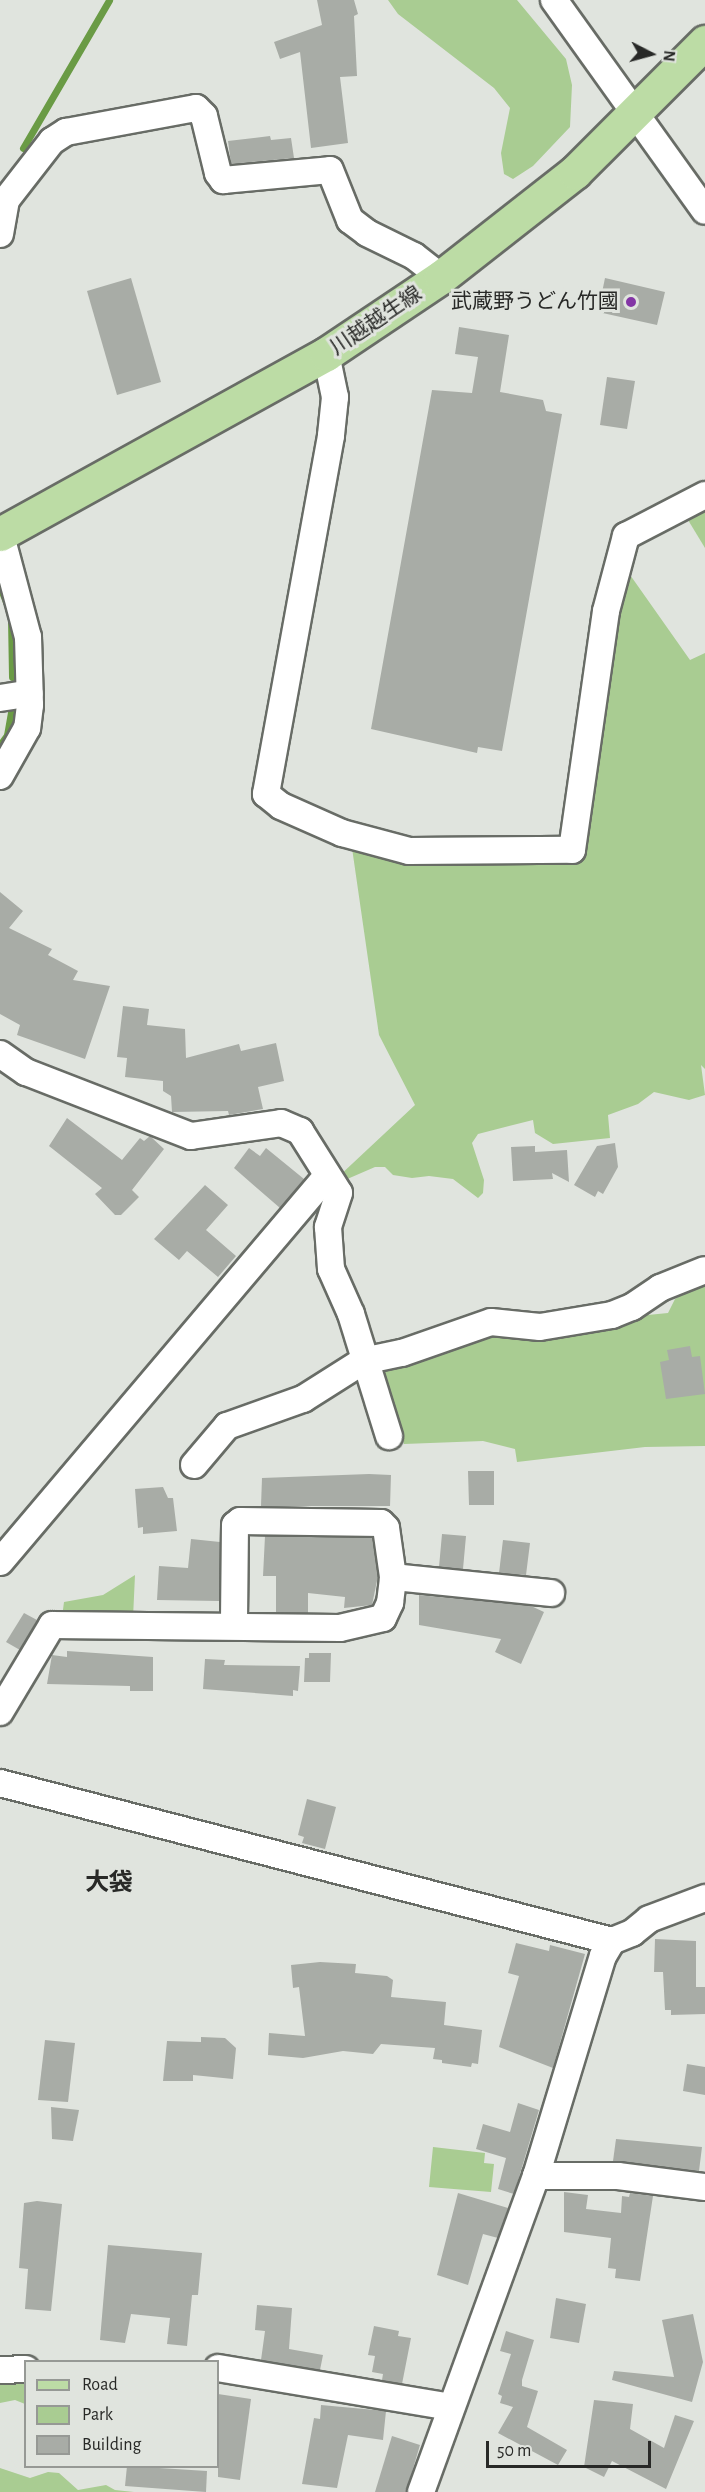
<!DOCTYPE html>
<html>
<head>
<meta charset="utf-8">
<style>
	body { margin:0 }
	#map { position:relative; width:705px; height:2492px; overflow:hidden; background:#e0e4de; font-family:"Alegreya Sans","Noto Sans JP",sans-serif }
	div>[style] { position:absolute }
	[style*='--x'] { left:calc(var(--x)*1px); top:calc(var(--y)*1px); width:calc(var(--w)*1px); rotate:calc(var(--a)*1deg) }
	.green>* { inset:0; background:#a9cc92 }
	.stream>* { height:7px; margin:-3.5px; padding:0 3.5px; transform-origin:3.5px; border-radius:3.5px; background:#6a9b45 }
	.building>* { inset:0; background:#a8aca6 }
	.roads { filter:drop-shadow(2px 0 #686c66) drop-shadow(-2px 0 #686c66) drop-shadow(0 2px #686c66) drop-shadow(0 -2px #686c66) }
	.minor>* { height:26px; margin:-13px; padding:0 13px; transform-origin:13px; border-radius:13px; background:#fff }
	.major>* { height:33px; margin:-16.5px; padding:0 16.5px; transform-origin:16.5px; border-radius:16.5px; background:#bcdca5 }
	.dots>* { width:16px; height:16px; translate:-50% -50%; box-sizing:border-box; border:3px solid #e0e4de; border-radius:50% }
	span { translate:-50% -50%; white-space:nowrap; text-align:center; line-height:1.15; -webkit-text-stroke:6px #e0e4de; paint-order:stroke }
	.poi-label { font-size:21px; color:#282927 }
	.right { translate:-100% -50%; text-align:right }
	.street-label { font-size:21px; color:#282927 }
	.quarter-label { font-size:24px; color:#282927; font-weight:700 }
	.legend { position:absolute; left:24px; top:2360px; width:195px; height:108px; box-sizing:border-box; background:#e0e4de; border:2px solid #969995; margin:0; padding:8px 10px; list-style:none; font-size:18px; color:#282927 }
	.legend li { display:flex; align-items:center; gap:12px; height:30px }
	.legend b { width:30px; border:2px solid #969995 }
	.north { position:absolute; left:621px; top:24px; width:60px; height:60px; -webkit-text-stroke:4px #e0e4de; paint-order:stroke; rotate:96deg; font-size:16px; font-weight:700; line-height:24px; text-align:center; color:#282927 }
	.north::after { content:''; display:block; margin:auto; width:21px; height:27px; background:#282927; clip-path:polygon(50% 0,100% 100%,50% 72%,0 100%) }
	.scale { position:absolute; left:486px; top:2441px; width:165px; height:27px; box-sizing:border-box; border:3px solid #282927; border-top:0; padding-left:8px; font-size:18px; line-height:21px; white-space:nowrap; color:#282927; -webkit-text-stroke:4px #e0e4de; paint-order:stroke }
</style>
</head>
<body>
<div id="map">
	<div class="green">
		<div style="clip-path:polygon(388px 0,517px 0,566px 59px,572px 85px,570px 127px,533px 166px,513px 179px,504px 174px,501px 153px,510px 108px,494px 88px,398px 14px)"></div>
		<div style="clip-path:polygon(705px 505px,705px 548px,685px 515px)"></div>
		<div style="clip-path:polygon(628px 572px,690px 660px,705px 653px,705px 1069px,701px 1065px,705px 1095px,689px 1100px,654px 1092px,638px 1104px,608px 1115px,610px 1138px,553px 1144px,535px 1133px,533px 1120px,478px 1134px,472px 1143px,484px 1180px,483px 1193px,478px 1198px,453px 1179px,429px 1176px,412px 1178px,393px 1175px,385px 1167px,375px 1167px,345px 1180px,337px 1178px,415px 1105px,379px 1035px,352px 848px,413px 861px,485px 865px,582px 857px,614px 614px)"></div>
		<div style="clip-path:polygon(705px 1282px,705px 1446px,645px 1447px,517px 1462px,515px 1449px,483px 1441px,404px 1444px,381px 1368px,476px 1332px,668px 1313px,675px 1299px)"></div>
		<div style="clip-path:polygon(135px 1575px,133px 1618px,62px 1617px,64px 1602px,103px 1595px)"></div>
		<div style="clip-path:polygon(433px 2147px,485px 2153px,484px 2163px,494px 2164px,491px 2192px,429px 2187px)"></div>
		<div style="clip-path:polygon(25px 2373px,25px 2404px,15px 2400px,0 2403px,0 2374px)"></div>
		<div style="clip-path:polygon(0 2468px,30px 2478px,48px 2472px,59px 2473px,78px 2490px,106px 2485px,115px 2490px,134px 2492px,0 2492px)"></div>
	</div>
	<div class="stream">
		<div style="--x:23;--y:148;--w:171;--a:-59.8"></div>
		<div style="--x:0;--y:587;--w:22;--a:68"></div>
		<div style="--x:11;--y:618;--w:59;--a:89"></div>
		<div style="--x:0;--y:745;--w:12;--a:-55"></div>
		<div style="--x:7;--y:735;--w:28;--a:-80"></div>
	</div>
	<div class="building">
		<div style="clip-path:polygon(317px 0,354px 0,358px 14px,354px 16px,357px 76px,340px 77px,348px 143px,311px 148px,300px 52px,280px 59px,274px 42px,322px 25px)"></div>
		<div style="clip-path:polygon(270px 136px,271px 140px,291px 138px,294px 158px,231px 164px,228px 141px)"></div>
		<div style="clip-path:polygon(131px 278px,161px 382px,117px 395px,87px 291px)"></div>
		<div style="clip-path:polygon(605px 278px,665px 292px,657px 325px,598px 312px)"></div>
		<div style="clip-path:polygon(459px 327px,509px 335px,500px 392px,543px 400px,546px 411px,562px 414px,502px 751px,478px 747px,477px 753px,371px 729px,432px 390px,472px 393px,478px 357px,455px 354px)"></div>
		<div style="clip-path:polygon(607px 377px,635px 381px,627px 429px,600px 425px)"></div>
		<div style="clip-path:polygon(0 892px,23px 911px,9px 928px,52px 949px,48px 955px,78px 971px,73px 980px,110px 986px,85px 1059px,17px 1035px,20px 1025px,0 1014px)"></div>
		<div style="clip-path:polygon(123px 1006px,149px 1009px,147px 1025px,185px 1029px,186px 1058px,239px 1044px,241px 1051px,276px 1043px,284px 1081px,258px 1087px,263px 1109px,229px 1115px,228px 1111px,172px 1112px,171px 1096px,163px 1091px,163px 1081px,125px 1077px,127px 1058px,117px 1057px)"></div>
		<div style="clip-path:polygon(67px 1118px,122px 1160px,140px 1138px,144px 1141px,150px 1136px,164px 1149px,132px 1190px,139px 1197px,121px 1215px,115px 1215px,95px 1194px,102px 1188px,49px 1146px)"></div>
		<div style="clip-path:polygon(615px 1143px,618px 1167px,603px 1194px,598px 1191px,595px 1197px,574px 1185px,597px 1146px)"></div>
		<div style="clip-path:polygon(535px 1146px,535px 1152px,567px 1150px,569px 1182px,552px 1173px,553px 1179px,513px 1181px,511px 1147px)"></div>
		<div style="clip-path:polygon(249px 1148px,260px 1156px,266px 1148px,304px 1179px,280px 1208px,234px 1168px)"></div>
		<div style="clip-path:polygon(205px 1185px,228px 1205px,206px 1230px,236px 1256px,218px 1277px,187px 1251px,179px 1260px,154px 1239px)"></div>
		<div style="clip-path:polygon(690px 1346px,692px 1357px,700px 1356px,705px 1394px,666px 1399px,660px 1362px,669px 1360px,667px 1350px)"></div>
		<div style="clip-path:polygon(468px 1471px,494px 1471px,494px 1505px,469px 1505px)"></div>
		<div style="clip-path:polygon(369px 1474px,391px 1475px,390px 1506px,261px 1506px,262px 1478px)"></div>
		<div style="clip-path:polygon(163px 1487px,168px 1498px,173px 1498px,177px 1531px,143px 1534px,143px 1527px,138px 1528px,135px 1489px)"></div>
		<div style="clip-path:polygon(442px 1534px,466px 1536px,463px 1569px,439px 1567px)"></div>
		<div style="clip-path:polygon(265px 1536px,372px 1538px,378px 1576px,372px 1605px,344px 1608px,345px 1597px,308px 1593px,308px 1613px,276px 1612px,276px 1576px,263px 1576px)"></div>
		<div style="clip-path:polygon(191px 1539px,220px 1542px,219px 1601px,157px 1600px,159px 1566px,188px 1568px)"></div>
		<div style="clip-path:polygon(503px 1540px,530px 1543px,526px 1575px,499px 1573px)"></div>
		<div style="clip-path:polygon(419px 1595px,531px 1606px,544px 1612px,521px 1664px,495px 1652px,501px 1639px,419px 1625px)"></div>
		<div style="clip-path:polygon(24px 1613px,37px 1620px,20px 1650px,6px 1642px)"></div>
		<div style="clip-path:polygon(67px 1651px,153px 1657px,153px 1691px,130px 1691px,130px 1686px,47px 1684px,52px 1655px,67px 1657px)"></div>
		<div style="clip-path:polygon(309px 1653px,331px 1653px,330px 1682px,304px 1682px,305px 1658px,309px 1658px)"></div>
		<div style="clip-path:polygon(205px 1659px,225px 1660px,224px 1665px,300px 1666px,298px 1691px,293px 1690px,293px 1696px,203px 1689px)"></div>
		<div style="clip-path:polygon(307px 1799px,336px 1807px,325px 1849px,302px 1843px,304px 1837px,298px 1835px)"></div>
		<div style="clip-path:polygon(655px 1939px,696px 1941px,696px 1987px,705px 1987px,705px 2014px,671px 2015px,671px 2010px,665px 2010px,663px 1972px,654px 1972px)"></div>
		<div style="clip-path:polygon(516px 1943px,549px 1951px,550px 1945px,585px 1954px,553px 2068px,499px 2047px,519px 1976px,508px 1973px)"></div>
		<div style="clip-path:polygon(320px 1962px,356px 1964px,355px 1973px,387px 1976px,393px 1980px,391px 1997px,446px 2002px,444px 2025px,482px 2030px,478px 2064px,472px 2063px,471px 2067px,442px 2063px,442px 2060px,433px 2059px,435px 2048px,381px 2044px,373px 2054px,343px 2051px,303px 2058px,268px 2055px,269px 2033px,305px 2036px,299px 1987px,293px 1988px,291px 1965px)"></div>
		<div style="clip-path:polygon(201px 2037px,225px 2038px,236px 2048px,233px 2079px,193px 2075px,193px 2081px,163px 2081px,167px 2041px,201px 2042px)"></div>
		<div style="clip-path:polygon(45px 2040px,75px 2043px,68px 2102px,38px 2100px)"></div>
		<div style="clip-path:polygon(687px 2064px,705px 2067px,705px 2095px,683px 2091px)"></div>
		<div style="clip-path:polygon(518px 2103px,539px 2110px,514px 2194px,498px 2189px,506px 2158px,476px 2149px,483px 2124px,510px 2132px)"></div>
		<div style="clip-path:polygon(51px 2107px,79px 2110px,73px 2141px,52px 2139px)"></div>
		<div style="clip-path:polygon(616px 2139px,702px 2147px,699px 2171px,613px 2161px)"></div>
		<div style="clip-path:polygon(564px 2192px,588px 2195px,586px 2209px,621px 2213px,622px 2196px,629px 2197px,630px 2193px,653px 2196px,640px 2281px,615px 2278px,616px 2269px,608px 2268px,611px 2238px,564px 2232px)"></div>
		<div style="clip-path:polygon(458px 2193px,508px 2208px,498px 2238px,483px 2234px,468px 2285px,437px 2275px)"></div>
		<div style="clip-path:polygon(37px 2201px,62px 2204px,51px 2311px,25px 2309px,28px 2269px,19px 2268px,24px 2203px)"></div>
		<div style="clip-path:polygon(108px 2245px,202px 2253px,198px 2295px,192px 2295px,187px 2346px,167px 2344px,170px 2318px,131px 2314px,125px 2343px,100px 2340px)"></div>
		<div style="clip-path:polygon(556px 2298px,586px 2304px,579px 2343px,550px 2338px)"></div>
		<div style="clip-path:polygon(257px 2305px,292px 2308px,289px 2349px,323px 2355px,320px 2370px,261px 2360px,265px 2331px,255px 2330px)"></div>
		<div style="clip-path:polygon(693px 2314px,703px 2362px,692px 2402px,612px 2380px,614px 2371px,674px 2377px,662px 2320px)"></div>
		<div style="clip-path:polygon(374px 2326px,399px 2331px,398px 2336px,411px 2338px,402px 2384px,382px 2380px,383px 2374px,372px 2372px,375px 2356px,368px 2355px)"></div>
		<div style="clip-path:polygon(506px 2331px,534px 2340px,522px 2380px,522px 2386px,538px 2391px,527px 2427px,567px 2450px,558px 2465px,498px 2433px,513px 2407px,500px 2403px,502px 2396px,498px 2394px,511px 2354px,500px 2351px)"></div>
		<div style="clip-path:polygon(218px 2394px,251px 2399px,240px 2480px,218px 2477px)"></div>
		<div style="clip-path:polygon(594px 2400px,633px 2404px,630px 2429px,664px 2448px,675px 2415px,694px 2421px,666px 2489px,612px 2461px,604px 2477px,584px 2467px)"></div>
		<div style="clip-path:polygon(321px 2405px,386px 2411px,383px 2440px,348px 2435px,337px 2488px,302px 2484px,314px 2418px,320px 2419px)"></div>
		<div style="clip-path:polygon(392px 2436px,420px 2445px,406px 2492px,375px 2492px)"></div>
		<div style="clip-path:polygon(127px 2466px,207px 2471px,206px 2492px,125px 2486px)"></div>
	</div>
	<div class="roads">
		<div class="minor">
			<div style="--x:554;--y:0;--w:259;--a:54.4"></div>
			<div style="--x:0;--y:234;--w:35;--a:-80"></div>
			<div style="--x:6;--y:200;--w:75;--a:-52.1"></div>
			<div style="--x:52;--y:141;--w:17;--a:-33"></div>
			<div style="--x:66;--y:132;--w:132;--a:-10.5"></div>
			<div style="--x:196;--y:108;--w:11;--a:45"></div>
			<div style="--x:204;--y:116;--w:59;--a:76.2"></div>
			<div style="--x:218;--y:173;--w:9;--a:54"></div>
			<div style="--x:223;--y:180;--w:107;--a:-5.3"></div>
			<div style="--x:330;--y:170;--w:54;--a:68.2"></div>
			<div style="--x:350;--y:220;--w:21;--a:37"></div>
			<div style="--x:367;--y:233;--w:52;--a:26.1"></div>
			<div style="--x:414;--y:256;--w:34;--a:38"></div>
			<div style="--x:326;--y:354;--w:44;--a:78.2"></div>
			<div style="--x:335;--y:397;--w:39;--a:96"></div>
			<div style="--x:331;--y:436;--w:364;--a:100.3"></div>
			<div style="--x:266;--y:794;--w:19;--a:39"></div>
			<div style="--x:281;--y:806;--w:67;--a:23.9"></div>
			<div style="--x:342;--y:833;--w:69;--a:15"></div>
			<div style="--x:409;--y:851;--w:163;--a:-0.4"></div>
			<div style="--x:572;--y:850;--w:241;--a:-81.9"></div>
			<div style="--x:606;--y:611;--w:78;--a:-75.1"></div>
			<div style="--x:626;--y:536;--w:89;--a:-27.4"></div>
			<div style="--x:0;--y:532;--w:109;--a:75.1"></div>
			<div style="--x:28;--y:637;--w:68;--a:88.3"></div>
			<div style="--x:30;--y:705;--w:23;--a:97"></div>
			<div style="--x:27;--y:728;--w:55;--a:119.4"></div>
			<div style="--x:0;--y:698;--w:30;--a:-9"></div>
			<div style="--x:0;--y:1054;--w:32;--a:35"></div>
			<div style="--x:26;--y:1072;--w:177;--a:21.2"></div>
			<div style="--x:191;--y:1136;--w:91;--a:-8.2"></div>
			<div style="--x:281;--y:1123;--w:21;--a:23"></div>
			<div style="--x:300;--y:1131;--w:73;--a:57.8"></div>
			<div style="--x:339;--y:1193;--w:36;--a:108"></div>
			<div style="--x:328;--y:1227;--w:42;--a:85.9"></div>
			<div style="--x:331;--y:1269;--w:49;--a:66"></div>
			<div style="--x:351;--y:1314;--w:128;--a:72.7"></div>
			<div style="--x:194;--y:1465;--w:51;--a:-49.8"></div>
			<div style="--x:227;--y:1426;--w:81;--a:-19.6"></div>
			<div style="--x:303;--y:1399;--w:71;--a:-32.3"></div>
			<div style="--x:363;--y:1361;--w:40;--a:-12"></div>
			<div style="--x:402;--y:1353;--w:94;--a:-19.2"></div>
			<div style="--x:491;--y:1322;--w:49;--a:5.8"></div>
			<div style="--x:540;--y:1327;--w:73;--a:-9.5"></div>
			<div style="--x:612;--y:1315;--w:22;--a:-22"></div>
			<div style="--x:632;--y:1307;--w:34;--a:-34"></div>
			<div style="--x:660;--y:1288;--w:48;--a:-21.8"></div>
			<div style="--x:0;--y:1562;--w:504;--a:-49.74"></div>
			<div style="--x:393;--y:1577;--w:159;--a:5.8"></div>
			<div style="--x:0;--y:1712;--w:101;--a:-59.1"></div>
			<div style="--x:52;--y:1625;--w:288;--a:0.6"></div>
			<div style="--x:340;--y:1628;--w:44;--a:-13.1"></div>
			<div style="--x:383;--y:1618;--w:17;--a:-65"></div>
			<div style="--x:390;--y:1603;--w:26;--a:-83"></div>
			<div style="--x:393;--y:1577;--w:49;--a:-98.1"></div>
			<div style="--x:386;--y:1528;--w:7;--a:-135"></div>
			<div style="--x:381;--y:1523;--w:141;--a:-179.2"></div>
			<div style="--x:240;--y:1521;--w:6;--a:141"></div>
			<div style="--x:235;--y:1525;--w:99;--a:90.6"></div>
			<div style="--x:0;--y:1783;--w:632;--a:14.48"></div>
			<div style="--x:536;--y:2176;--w:82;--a:0"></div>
			<div style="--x:618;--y:2176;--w:88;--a:7.2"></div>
			<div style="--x:218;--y:2368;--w:236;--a:9.5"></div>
			<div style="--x:0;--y:2370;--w:26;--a:-2"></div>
			<div style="--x:421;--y:2492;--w:336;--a:-70"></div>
			<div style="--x:536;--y:2176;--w:230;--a:-73.1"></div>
			<div style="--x:603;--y:1956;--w:17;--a:-59"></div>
			<div style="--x:612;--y:1941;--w:22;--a:-22"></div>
			<div style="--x:632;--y:1933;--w:22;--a:-39"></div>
			<div style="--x:649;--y:1919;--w:60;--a:-20.6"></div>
		</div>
		<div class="major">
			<div style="--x:0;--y:534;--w:372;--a:-28.9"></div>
			<div style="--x:326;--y:354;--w:138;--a:-33.8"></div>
			<div style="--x:441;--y:277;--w:170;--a:-38.1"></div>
			<div style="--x:575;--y:172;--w:184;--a:-45"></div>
		</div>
	</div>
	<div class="dots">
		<div style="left:631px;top:302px;background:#8335a5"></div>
	</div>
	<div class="poi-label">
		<span class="right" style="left:619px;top:302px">武蔵野うどん竹國</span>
	</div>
	<div class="street-label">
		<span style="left:376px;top:321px;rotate:-34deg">川越越生線</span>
	</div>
	<div class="quarter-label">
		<span style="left:109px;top:1884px">大袋</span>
	</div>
	<ul class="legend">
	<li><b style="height:8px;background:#bcdca5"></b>Road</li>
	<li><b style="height:16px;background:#a9cc92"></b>Park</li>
	<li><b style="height:16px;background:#a8aca6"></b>Building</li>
	</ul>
	<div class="north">N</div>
	<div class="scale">50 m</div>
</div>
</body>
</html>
